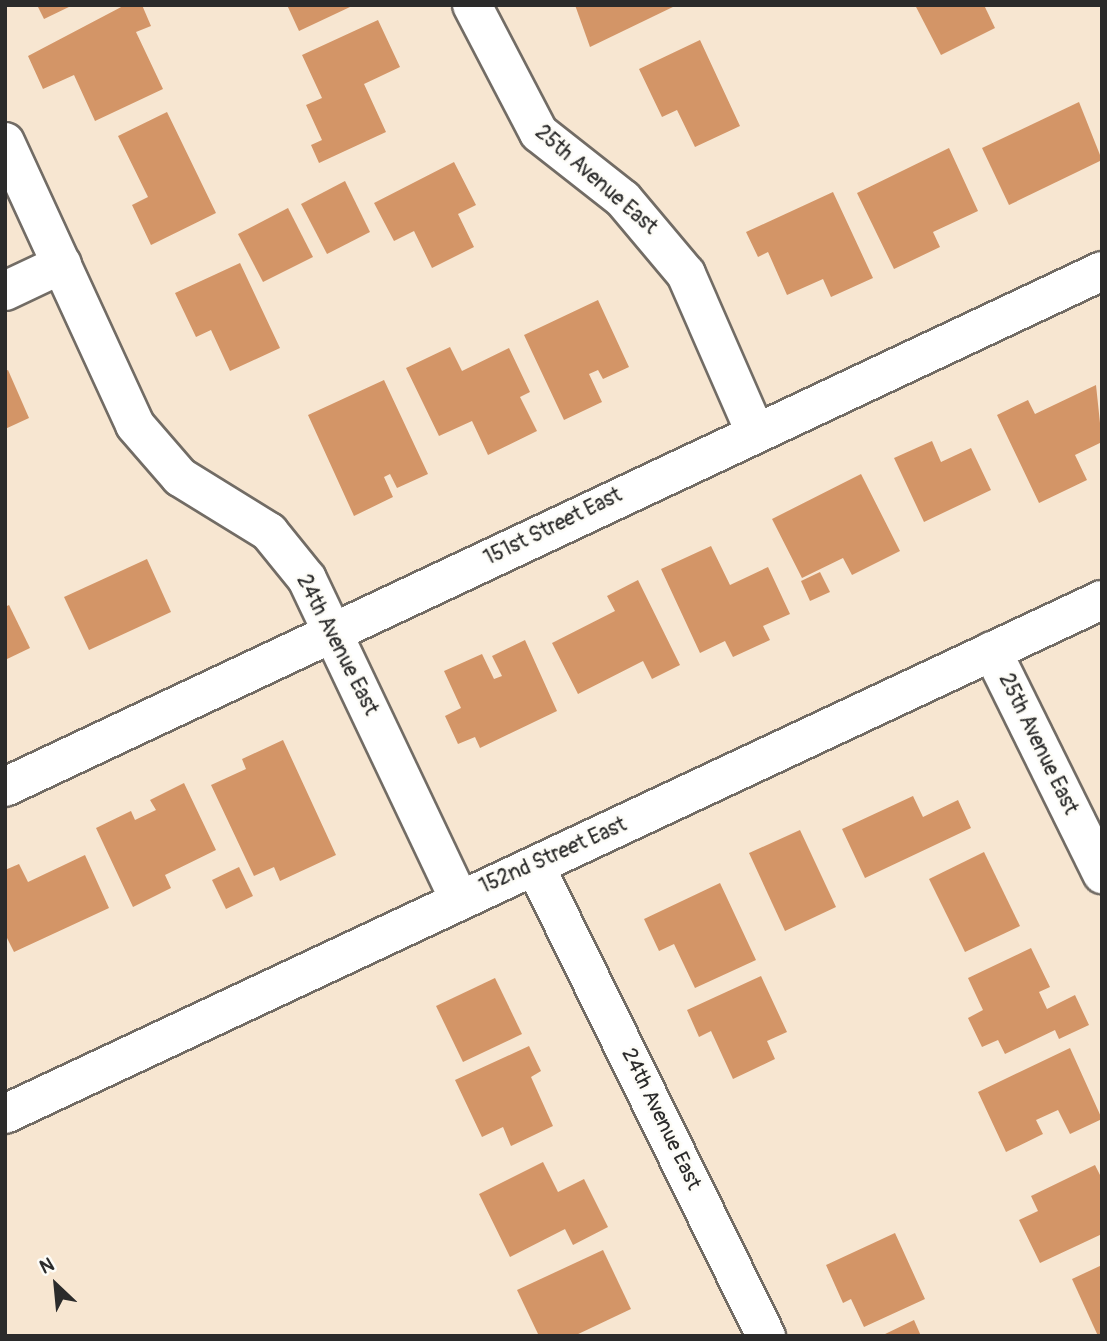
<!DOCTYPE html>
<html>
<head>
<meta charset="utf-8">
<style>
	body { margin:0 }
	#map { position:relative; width:1107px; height:1341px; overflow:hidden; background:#f7e6d1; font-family:Pangolin,sans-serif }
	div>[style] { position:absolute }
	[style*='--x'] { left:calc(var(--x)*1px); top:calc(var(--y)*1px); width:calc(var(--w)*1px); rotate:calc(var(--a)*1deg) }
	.building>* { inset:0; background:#d39567 }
	.roads { filter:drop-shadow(2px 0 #726c65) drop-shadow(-2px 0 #726c65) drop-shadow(0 2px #726c65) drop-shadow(0 -2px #726c65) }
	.minor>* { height:38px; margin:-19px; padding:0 19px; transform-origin:19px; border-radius:19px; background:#fff }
	.major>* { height:38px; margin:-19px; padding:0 19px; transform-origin:19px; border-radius:19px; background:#fff }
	span { translate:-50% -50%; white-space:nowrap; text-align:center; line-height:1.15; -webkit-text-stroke:5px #fdfcf7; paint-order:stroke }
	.street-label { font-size:21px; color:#2b2b2b }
	.frame { position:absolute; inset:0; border:7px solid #2b2b2b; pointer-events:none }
	.north { position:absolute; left:21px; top:1250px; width:70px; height:70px; -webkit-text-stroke:5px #fdfcf7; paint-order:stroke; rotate:334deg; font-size:19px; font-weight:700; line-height:28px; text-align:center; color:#2b2b2b }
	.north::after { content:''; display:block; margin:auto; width:24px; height:32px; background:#2b2b2b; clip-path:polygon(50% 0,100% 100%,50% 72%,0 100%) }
</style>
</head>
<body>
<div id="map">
	<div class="building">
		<div style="clip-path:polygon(37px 5px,73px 5px,44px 19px)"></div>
		<div style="clip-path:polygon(125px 5px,142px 5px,151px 26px,136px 32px,163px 89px,95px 121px,74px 75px,43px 89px,28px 56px)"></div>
		<div style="clip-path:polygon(287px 5px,349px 5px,350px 7px,299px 31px)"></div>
		<div style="clip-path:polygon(575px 5px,677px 5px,590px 47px)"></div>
		<div style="clip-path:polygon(915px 5px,984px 5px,995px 28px,941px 55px)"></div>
		<div style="clip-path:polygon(378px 20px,400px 67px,364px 84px,386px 132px,319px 163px,311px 145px,322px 140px,306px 105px,322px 98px,302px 55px)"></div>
		<div style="clip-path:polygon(700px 40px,740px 126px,695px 147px,677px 110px,662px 117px,639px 69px)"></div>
		<div style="clip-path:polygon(1079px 102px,1102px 160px,1009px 205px,982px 148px)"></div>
		<div style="clip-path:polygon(167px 112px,216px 213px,151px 245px,132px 205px,148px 197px,118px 136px)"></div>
		<div style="clip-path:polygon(949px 148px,978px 211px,933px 232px,940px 247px,894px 269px,857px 193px)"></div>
		<div style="clip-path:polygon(454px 162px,476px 205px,458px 214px,474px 247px,432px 268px,414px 231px,394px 241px,374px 203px)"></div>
		<div style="clip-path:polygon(345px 181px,370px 232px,327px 254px,301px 204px)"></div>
		<div style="clip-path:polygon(833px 192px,873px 278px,831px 297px,823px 279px,787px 295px,768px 252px,758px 257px,746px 232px)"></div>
		<div style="clip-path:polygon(288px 208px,313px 257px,263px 282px,238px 234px)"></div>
		<div style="clip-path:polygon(240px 263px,280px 348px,230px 371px,211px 330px,196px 337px,175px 293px)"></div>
		<div style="clip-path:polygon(598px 300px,629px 367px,603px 379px,598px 370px,589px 374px,602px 402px,564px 420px,524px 335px)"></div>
		<div style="clip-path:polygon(450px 347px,462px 371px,509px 348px,530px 392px,520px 397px,537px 431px,488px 455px,472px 421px,439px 436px,406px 368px)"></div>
		<div style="clip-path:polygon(8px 370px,29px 418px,5px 429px,5px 371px)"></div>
		<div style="clip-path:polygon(384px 380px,428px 474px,397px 488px,390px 474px,384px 477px,393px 497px,354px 516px,308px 415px)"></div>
		<div style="clip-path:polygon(1096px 385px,1102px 442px,1075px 455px,1087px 480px,1039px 503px,997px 415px,1028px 400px,1035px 414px)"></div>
		<div style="clip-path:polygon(932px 441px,941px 462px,971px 448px,991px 490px,924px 522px,894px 458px)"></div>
		<div style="clip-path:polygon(861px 474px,900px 551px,852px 575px,843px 558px,802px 578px,772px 519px)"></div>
		<div style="clip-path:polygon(711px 546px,730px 585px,768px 567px,790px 614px,763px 626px,770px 640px,733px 657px,725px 641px,700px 653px,661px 569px)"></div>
		<div style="clip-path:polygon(147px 559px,171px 612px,89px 650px,64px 597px)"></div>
		<div style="clip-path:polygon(820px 572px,830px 592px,810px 601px,801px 581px)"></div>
		<div style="clip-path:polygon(638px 580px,680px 665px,652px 679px,643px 661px,578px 694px,552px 643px,615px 611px,607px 596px)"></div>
		<div style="clip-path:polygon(9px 605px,30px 648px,5px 660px,5px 607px)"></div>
		<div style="clip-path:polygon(525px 640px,557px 711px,480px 748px,475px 737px,458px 744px,445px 716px,461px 708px,444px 671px,482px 654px,494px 679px,502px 676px,492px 656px)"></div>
		<div style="clip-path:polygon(283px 740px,336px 855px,280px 881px,274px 867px,254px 876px,211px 785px,246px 769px,242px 759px)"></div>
		<div style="clip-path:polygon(184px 783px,216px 850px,165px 875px,171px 888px,133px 907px,96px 828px,131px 811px,135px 820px,156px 810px,150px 800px)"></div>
		<div style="clip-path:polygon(913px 796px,923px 817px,958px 800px,971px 828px,865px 878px,842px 829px)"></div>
		<div style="clip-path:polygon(800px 830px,836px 907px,785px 931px,749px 853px)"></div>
		<div style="clip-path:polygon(984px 852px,1020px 926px,965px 952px,929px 879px)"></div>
		<div style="clip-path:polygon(85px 855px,109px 908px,14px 952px,5px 934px,5px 870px,19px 864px,28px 882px)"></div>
		<div style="clip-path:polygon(239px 867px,253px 896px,226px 909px,212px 880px)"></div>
		<div style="clip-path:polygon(720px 883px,756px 960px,695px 988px,674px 944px,659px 951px,644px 919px)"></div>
		<div style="clip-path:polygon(1031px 948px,1050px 987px,1039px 992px,1047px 1009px,1075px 995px,1089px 1025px,1059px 1039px,1055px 1030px,1005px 1054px,998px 1040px,982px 1047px,968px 1018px,983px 1010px,968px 978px)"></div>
		<div style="clip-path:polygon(761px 976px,787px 1032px,767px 1041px,775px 1059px,733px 1079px,711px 1031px,699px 1037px,687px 1010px)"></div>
		<div style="clip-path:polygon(495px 978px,522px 1034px,463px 1062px,436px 1006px)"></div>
		<div style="clip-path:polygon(529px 1046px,541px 1071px,531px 1077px,553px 1126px,511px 1146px,503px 1127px,482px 1137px,455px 1080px)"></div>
		<div style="clip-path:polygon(1070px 1048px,1102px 1119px,1070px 1134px,1058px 1110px,1036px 1120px,1043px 1134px,1006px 1152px,978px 1092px)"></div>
		<div style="clip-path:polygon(543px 1162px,558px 1192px,584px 1179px,608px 1227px,573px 1245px,565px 1229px,510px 1257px,479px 1194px)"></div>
		<div style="clip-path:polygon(1095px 1165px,1102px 1179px,1102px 1234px,1040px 1263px,1019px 1220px,1038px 1211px,1031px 1196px)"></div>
		<div style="clip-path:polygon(895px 1233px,925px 1299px,864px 1327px,851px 1299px,843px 1303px,826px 1265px)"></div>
		<div style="clip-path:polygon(603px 1250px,631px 1309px,574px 1336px,539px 1336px,517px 1290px)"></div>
		<div style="clip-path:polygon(1102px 1265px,1102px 1336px,1098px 1336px,1072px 1279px)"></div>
		<div style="clip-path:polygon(914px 1320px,921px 1336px,881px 1336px)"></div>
	</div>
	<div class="roads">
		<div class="minor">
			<div style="--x:472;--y:5;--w:144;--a:62.4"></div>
			<div style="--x:539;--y:133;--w:107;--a:38.2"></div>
			<div style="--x:623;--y:199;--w:98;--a:50"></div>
			<div style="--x:686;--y:274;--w:170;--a:66.4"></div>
			<div style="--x:5;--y:142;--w:311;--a:65.3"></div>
			<div style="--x:135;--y:425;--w:69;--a:49.1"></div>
			<div style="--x:180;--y:477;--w:105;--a:31.7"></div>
			<div style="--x:269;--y:532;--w:60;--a:51"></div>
			<div style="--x:307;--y:579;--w:354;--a:64.6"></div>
			<div style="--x:5;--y:291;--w:63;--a:-25.3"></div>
			<div style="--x:992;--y:651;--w:249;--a:63.7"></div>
			<div style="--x:5;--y:787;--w:1212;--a:-25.19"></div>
			<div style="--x:535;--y:866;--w:524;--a:63.83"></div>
		</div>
		<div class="major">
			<div style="--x:5;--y:1114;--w:1211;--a:-25.11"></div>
		</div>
	</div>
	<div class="street-label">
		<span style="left:596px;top:180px;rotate:41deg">25th Avenue East</span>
		<span style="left:553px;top:527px;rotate:-26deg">151st Street East</span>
		<span style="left:337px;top:645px;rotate:63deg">24th Avenue East</span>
		<span style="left:1038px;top:744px;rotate:64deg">25th Avenue East</span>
		<span style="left:553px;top:856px;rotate:-24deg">152nd Street East</span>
		<span style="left:661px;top:1119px;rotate:64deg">24th Avenue East</span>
	</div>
	<div class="frame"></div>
	<div class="north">N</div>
</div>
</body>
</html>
